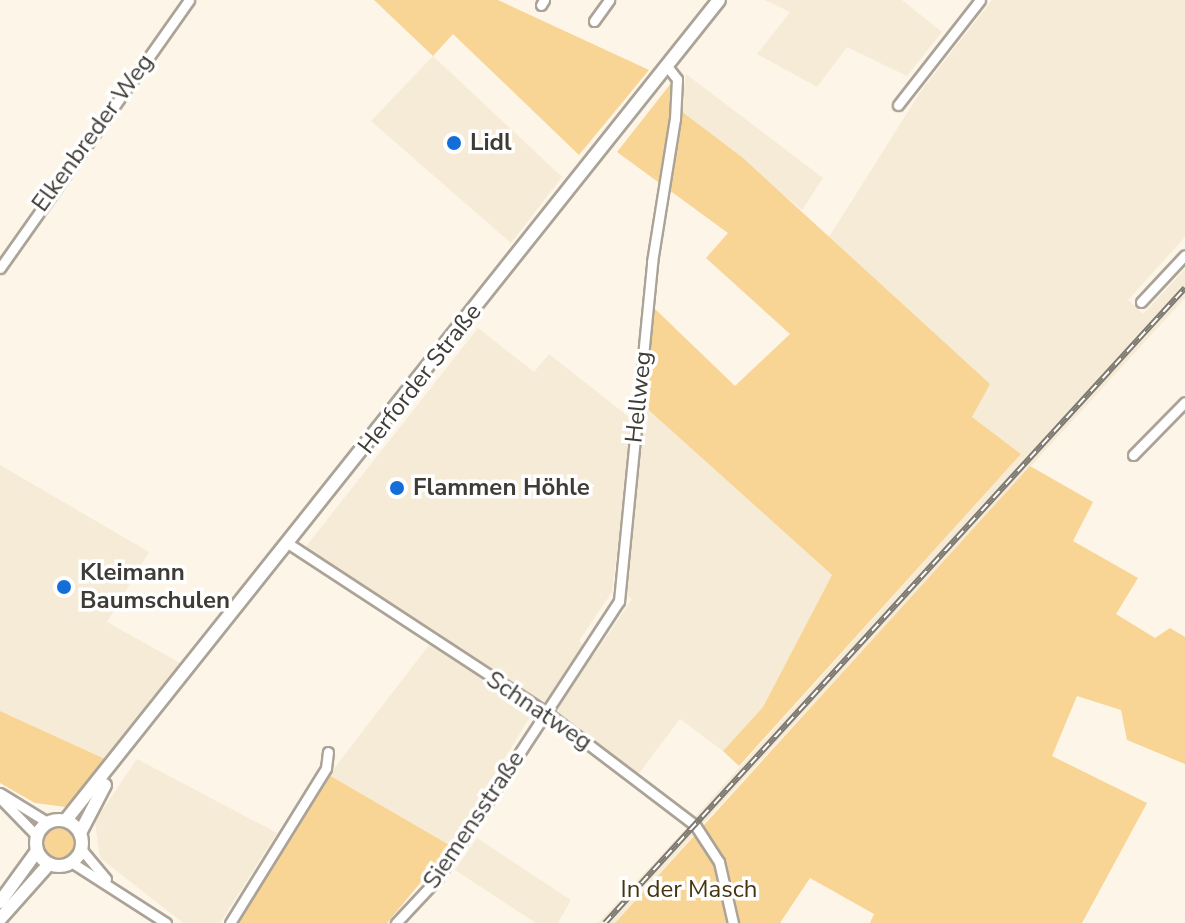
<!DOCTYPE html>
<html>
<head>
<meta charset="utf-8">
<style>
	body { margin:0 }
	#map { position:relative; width:1185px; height:923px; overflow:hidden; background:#fdf5e7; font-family:"Nunito Sans",sans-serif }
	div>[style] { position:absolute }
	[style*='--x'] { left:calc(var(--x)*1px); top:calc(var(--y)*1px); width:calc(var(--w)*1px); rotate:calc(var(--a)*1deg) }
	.built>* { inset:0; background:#f6ebd6 }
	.green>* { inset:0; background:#f8d594 }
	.round { border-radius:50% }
	.roads { filter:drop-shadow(2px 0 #aba397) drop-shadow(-2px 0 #aba397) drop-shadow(0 2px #aba397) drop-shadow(0 -2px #aba397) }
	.street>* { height:9px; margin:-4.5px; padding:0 4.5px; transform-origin:4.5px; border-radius:4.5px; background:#fff }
	.secondary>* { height:12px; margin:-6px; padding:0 6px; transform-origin:6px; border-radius:6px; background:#fff }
	.secondary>.ring { margin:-6px; padding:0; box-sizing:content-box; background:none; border:12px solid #fff; border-radius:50% }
	.rail>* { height:6px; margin-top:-3px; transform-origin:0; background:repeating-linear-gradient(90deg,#fff 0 9px,#7d7971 0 18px); box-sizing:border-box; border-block:2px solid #7d7971 }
	.dots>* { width:22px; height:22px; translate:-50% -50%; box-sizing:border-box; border:4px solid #fff; border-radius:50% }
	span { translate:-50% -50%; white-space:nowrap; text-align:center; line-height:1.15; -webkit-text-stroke:7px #fff; paint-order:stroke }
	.street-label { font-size:24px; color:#3f3c37 }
	.poi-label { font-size:24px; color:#3f3c37; font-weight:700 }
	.left { translate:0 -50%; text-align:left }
	.park-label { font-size:24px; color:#46340e }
</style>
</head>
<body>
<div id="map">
	<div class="built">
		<div style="clip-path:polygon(765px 0,902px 0,942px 32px,907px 76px,847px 47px,817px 87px,757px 54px,790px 12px)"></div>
		<div style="clip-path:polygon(992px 0,1185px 0,1185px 237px,1128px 300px,1143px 314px,1185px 269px,1185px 298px,701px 826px,693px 819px,1021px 454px,972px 417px,989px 384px,829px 237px,921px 91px)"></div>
		<div style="clip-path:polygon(433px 56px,562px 177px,511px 243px,371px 121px)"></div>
		<div style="clip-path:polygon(686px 74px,823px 178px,802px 210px,681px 111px)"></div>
		<div style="clip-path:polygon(478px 328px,534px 372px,549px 354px,634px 421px,612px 592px,579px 641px,594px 655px,632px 599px,623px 592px,643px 405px,832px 575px,763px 707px,723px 751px,680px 719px,637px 776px,541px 699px,451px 846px,329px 775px,436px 636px,304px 549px)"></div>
		<div style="clip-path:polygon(0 465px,149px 552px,107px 622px,182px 664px,105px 759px,0 711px)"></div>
		<div style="clip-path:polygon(137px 759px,277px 833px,220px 923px,183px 923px,100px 858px,95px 821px)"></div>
		<div style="clip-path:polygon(689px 825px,696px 832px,615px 923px,598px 923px)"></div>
		<div style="clip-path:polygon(477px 838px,571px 900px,558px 923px,536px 923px,455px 870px)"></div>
	</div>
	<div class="green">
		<div style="clip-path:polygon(374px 0,498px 0,649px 70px,579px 155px,453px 34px,433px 56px)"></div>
		<div style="clip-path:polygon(672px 82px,681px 111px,743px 158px,990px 384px,972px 417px,1021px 454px,739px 766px,723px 751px,763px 707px,832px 575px,643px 405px,653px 307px,735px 386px,790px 334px,706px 258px,728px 233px,617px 152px)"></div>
		<div style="clip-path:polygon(1030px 466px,1093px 502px,1073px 541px,1138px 578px,1116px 614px,1155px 638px,1170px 628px,1185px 637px,1185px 764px,1127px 740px,1121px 710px,1077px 696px,1052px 756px,1147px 803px,1082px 923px,870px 923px,874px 914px,810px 878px,780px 923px,739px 923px,722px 855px,715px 862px,729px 923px,615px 923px)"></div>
		<div style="clip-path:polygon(0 711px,105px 759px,66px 807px,35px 803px,0 783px)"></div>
		<div style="clip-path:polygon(329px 775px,451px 846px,387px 923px,237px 923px)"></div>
		<div class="round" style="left:43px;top:826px;width:32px;height:32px"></div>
	</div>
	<div class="roads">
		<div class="street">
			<div style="--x:541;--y:5;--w:6;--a:-59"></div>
			<div style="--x:594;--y:21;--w:26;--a:-54"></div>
			<div style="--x:898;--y:105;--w:133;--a:-52"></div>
			<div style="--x:0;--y:268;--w:328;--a:-54.8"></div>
			<div style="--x:1141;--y:302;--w:64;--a:-46.9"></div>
			<div style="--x:1133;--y:455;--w:74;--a:-45.5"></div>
			<div style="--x:289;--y:544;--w:307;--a:33.2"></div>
			<div style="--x:546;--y:712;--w:187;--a:37.2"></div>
			<div style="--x:695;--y:825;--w:44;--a:57"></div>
			<div style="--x:719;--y:862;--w:63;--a:77.1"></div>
			<div style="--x:0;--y:793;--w:55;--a:31.7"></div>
			<div style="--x:0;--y:798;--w:52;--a:45.8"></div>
			<div style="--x:81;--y:849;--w:39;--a:50"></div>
			<div style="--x:71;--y:862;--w:113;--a:32.7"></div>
			<div style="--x:230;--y:923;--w:182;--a:-58.2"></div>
			<div style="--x:326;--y:768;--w:16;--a:-83"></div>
			<div style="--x:396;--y:923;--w:60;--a:-47"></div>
			<div style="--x:437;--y:879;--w:332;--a:-56.8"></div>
			<div style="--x:619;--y:601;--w:341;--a:-84.4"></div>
			<div style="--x:652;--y:262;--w:145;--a:-80.9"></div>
			<div style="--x:675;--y:119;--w:40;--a:-87.1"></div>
			<div style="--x:677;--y:79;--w:16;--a:-128"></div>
		</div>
		<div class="secondary">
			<div class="ring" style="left:36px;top:820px;width:34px;height:34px"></div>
			<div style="--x:66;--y:820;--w:1048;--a:-51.47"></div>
			<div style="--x:80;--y:833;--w:54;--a:-62.5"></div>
			<div style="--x:0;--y:902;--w:63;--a:-54"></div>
			<div style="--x:0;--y:919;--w:74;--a:-48.3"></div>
		</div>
	</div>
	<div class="rail">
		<div style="--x:605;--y:923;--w:860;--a:-47.59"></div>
	</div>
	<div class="dots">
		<div style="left:454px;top:143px;background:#136ed8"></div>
		<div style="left:397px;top:488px;background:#136ed8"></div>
		<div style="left:64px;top:587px;background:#136ed8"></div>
	</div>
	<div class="street-label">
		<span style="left:93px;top:133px;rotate:-54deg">Elkenbreder Weg</span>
		<span style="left:420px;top:379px;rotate:-52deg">Herforder Straße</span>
		<span style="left:639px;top:397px;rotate:-84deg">Hellweg</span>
		<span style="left:539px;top:711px;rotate:34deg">Schnatweg</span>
		<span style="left:474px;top:820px;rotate:-56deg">Siemensstraße</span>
	</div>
	<div class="poi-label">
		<span class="left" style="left:470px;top:143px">Lidl</span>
		<span class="left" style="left:413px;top:488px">Flammen Höhle</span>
		<span class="left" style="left:80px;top:587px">Kleimann<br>Baumschulen</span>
	</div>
	<div class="park-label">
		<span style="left:689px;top:890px">In der Masch</span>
	</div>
</div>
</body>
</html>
